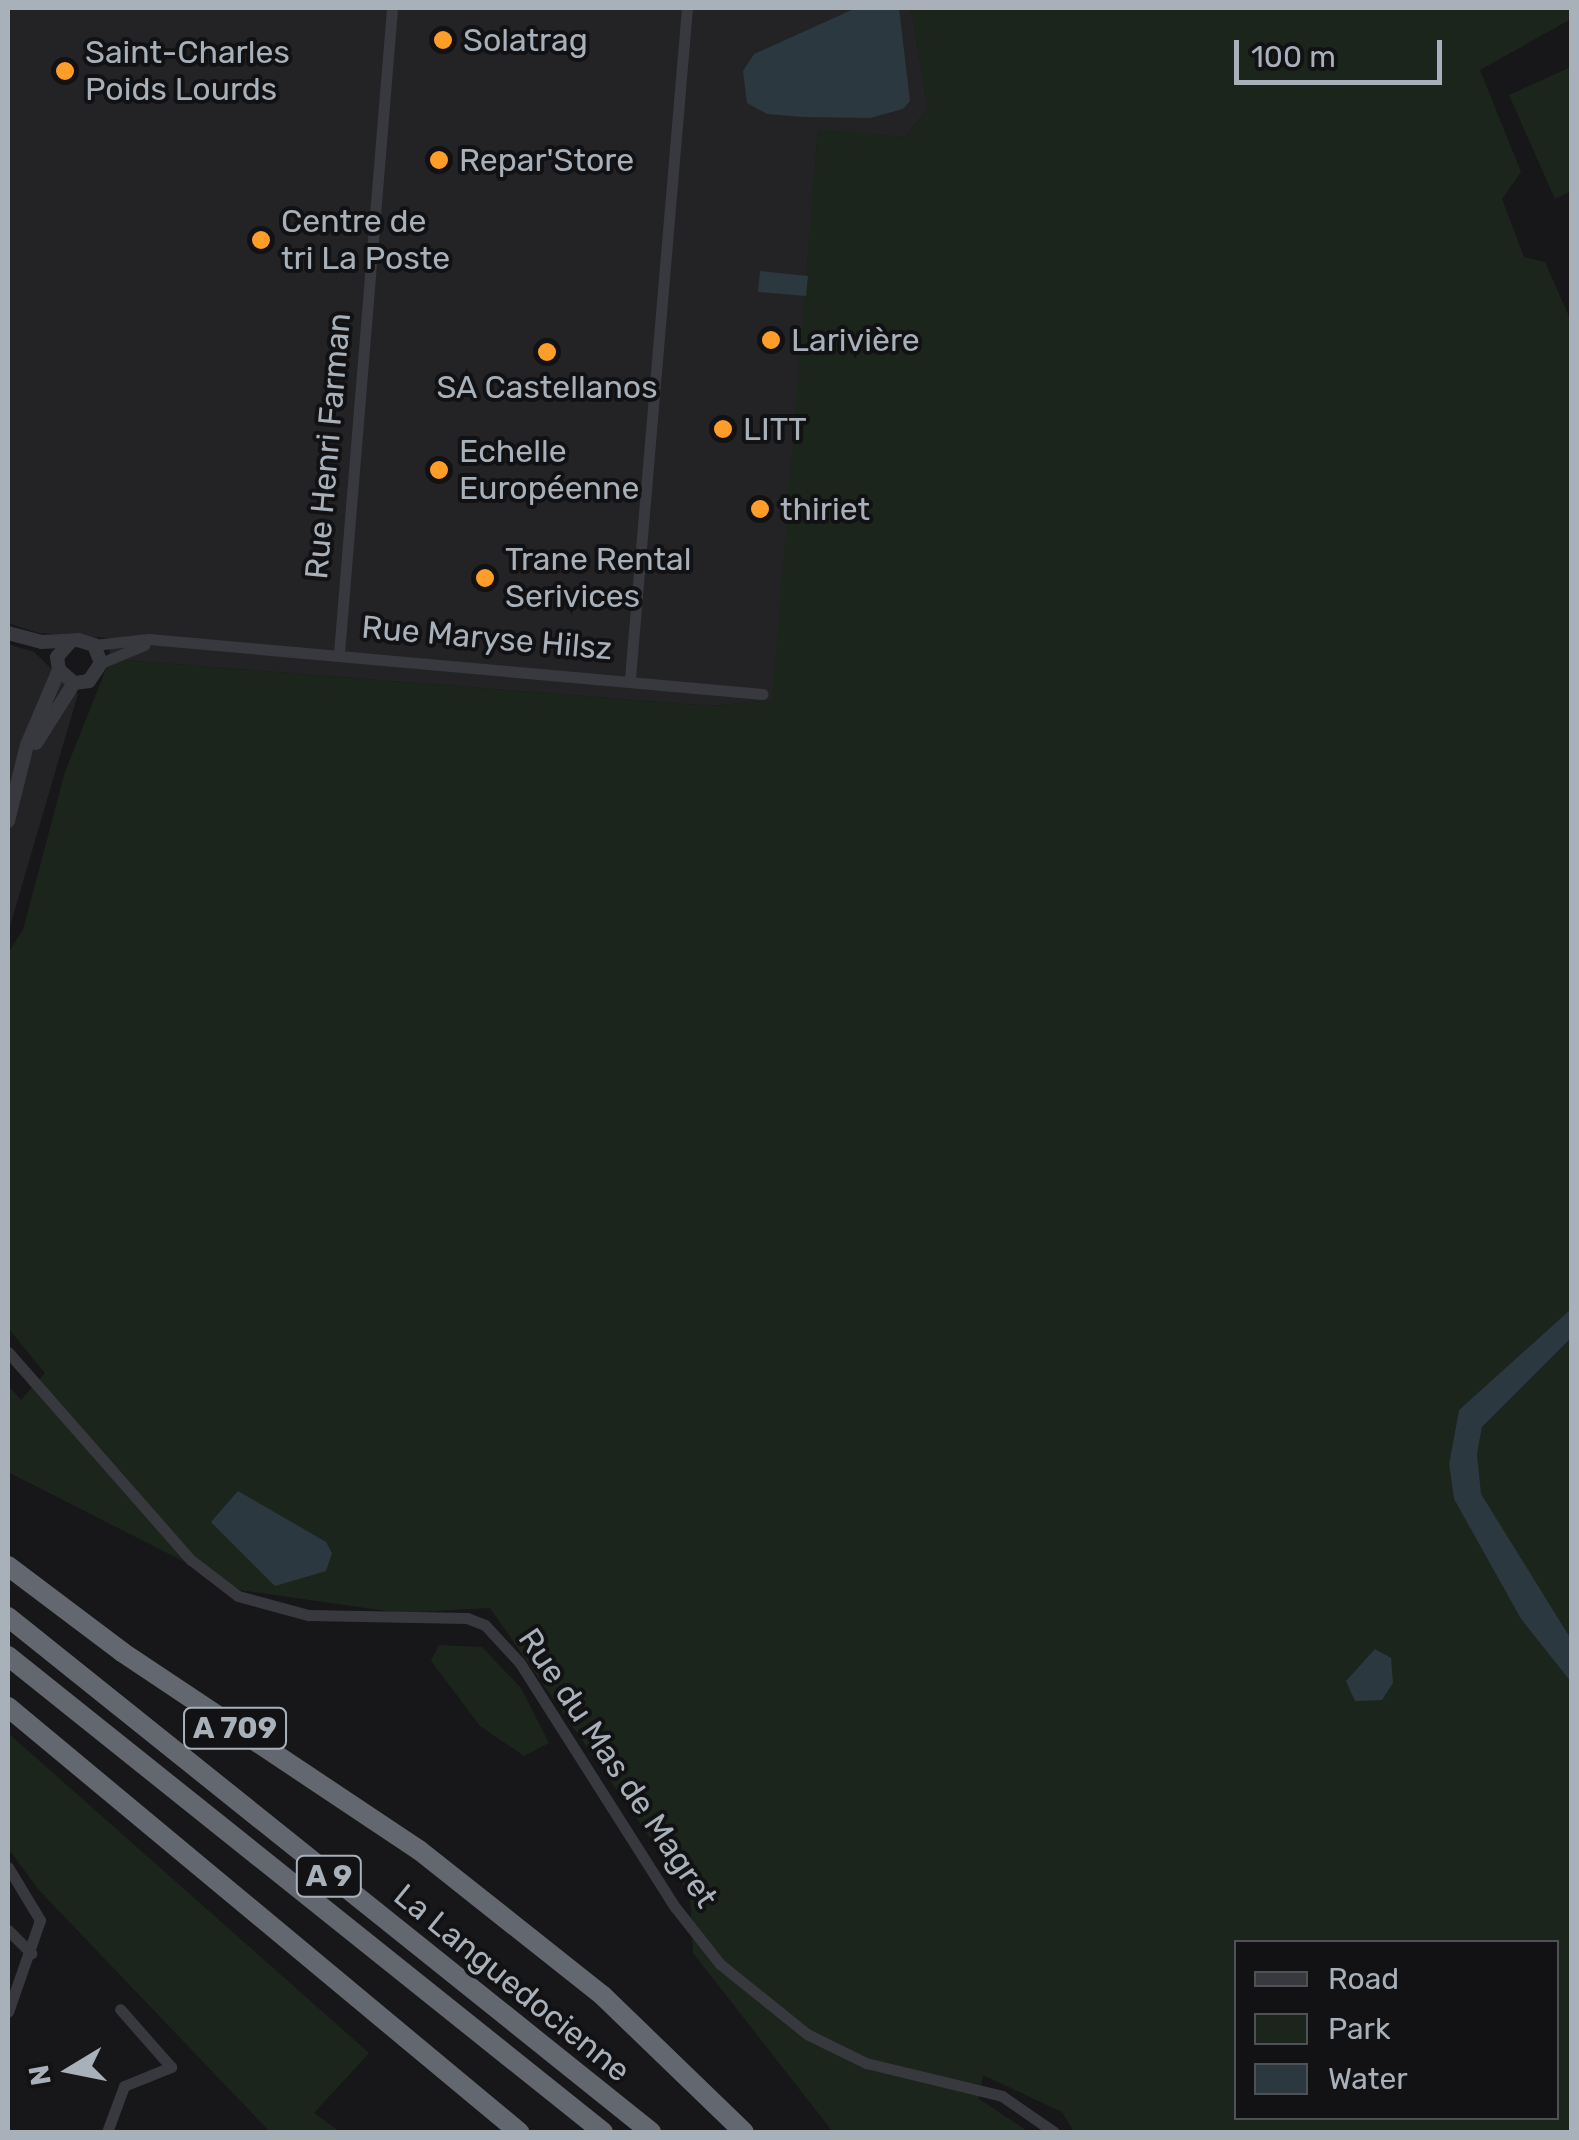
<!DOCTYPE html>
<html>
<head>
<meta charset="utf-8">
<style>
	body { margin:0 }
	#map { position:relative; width:1579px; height:2140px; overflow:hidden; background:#171719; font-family:Rubik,sans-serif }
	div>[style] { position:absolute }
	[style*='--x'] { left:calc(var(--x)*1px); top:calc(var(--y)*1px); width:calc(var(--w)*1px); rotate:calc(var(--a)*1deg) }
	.built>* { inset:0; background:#232326 }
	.green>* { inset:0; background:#1c251c }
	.water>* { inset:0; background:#2b383f }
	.minor>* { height:11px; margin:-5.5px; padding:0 5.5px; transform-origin:5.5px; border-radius:5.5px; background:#37393f }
	.tertiary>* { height:14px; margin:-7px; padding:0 7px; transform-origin:7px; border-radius:7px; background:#37393f }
	.motorway>* { height:20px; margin:-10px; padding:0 10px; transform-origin:10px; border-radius:10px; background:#636870 }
	.dots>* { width:28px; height:28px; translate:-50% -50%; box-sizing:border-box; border:5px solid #121214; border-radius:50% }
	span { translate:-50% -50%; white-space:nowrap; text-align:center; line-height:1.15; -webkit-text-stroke:8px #121214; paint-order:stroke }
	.shield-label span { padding:2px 8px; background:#121214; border:2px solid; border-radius:8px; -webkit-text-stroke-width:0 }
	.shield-label { font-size:30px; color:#a8b0ba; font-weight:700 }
	.poi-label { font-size:32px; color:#a8b0ba }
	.left { translate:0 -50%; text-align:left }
	.street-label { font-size:32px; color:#a8b0ba }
	.frame { position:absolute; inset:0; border:10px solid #a8b0ba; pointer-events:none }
	.legend { position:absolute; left:1234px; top:1940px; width:325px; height:180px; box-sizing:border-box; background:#121214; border:2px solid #4e5156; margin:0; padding:12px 18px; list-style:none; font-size:30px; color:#a8b0ba }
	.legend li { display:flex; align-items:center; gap:20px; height:50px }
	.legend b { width:50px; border:2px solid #4e5156 }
	.north { position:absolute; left:20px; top:2020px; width:100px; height:100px; -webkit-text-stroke:8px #121214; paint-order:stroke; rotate:260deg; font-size:28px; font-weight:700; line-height:40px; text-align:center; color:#a8b0ba }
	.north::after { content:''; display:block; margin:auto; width:35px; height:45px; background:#a8b0ba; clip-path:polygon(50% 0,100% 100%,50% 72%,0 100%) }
	.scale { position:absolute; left:1234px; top:40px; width:208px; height:45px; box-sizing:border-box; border:5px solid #a8b0ba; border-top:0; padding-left:12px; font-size:30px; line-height:35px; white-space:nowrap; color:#a8b0ba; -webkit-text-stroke:8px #121214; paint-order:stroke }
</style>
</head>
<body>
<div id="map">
	<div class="built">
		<div style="clip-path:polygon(8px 8px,911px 8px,928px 108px,905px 137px,818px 130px,773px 700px,711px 706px,110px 659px,109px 638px,38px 633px,8px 623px)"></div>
		<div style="clip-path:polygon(8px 644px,34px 652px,78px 694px,8px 933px)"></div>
	</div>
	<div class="green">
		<div style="clip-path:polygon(evenodd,911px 8px,1571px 8px,1571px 19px,1480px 70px,1521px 172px,1502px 199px,1524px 257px,1545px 262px,1571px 321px,1571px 1309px,1459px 1410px,1449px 1464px,1454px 1499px,1521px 1619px,1571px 1682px,1571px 2132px,1074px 2132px,1062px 2112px,983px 2075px,979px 2099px,1029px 2132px,833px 2132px,693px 1953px,690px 1895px,490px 1608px,400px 1613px,240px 1590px,8px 1472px,8px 1385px,21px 1400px,45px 1373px,8px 1328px,8px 953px,23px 930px,65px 772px,110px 659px,711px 706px,772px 700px,818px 129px,905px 137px,928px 108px,911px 8px,1236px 1942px,1556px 1942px,1556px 2118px,1236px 2118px,1236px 1942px)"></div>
		<div style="clip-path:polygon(1571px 67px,1571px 191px,1555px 199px,1509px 95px)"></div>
		<div style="clip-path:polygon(1571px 1338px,1571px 1639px,1480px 1494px,1477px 1454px,1482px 1427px)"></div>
		<div style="clip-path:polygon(439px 1645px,482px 1647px,521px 1688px,549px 1743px,524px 1756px,480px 1726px,431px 1661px)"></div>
		<div style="clip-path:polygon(8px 1733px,369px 2053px,314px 2113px,340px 2132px,270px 2132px,38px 1889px,8px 1848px)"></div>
	</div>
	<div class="water">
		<div style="clip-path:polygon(856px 8px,899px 8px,910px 101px,903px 109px,870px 118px,803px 117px,767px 114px,747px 103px,743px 71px,754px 54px)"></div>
		<div style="clip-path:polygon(760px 271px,808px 276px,806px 296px,758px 292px)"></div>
		<div style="clip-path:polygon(1571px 1309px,1571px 1338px,1482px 1427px,1477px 1454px,1481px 1494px,1571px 1639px,1571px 1682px,1521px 1619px,1454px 1499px,1449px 1464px,1459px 1410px)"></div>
		<div style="clip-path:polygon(238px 1491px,326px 1542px,332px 1553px,326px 1571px,275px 1586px,211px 1522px)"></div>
		<div style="clip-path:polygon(1375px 1649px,1391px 1658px,1393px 1683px,1382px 1700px,1355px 1701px,1346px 1681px)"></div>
	</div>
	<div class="minor">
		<div style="--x:94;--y:645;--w:55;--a:-6.2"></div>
		<div style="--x:149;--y:639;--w:616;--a:5.12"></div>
		<div style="--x:339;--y:653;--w:647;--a:-85.3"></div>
		<div style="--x:101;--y:663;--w:47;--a:-22.7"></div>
		<div style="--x:630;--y:678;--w:672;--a:-85.14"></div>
		<div style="--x:8;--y:1352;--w:277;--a:48.7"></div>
		<div style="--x:191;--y:1560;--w:59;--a:37.5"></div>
		<div style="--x:238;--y:1596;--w:73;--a:15.2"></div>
		<div style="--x:308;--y:1615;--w:159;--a:1.1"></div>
		<div style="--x:467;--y:1618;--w:19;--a:21"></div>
		<div style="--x:485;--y:1625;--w:52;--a:47.4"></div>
		<div style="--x:520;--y:1663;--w:289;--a:57.6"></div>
		<div style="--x:675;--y:1907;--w:73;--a:51.7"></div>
		<div style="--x:720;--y:1964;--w:112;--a:38.8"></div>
		<div style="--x:807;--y:2034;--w:66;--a:26.2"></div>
		<div style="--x:866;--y:2063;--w:140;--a:13.6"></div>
		<div style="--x:1002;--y:2096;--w:63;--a:34.7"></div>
		<div style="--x:8;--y:1867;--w:62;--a:58.9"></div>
		<div style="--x:40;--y:1920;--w:97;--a:109.2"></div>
		<div style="--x:8;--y:1930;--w:33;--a:45"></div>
		<div style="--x:107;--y:2132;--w:49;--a:-69.7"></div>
		<div style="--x:124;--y:2086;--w:51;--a:-22"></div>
		<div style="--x:171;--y:2067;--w:77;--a:-131.3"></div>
	</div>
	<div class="tertiary">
		<div style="--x:8;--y:633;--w:35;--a:15"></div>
		<div style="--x:42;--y:642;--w:36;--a:-3"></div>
		<div style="--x:78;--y:640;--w:17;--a:17"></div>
		<div style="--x:94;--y:645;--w:19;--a:69"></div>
		<div style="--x:101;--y:663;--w:22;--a:124"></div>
		<div style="--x:89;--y:681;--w:15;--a:172"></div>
		<div style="--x:74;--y:683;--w:20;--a:-139"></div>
		<div style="--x:59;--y:670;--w:13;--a:-99"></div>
		<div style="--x:57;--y:657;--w:21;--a:-49"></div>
		<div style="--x:36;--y:743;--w:71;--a:-57.7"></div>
		<div style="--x:8;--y:821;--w:78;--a:-76"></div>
		<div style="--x:27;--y:745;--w:82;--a:-66.9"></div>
	</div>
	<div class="motorway">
		<div style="--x:8;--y:1566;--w:143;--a:37"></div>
		<div style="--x:122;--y:1652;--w:357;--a:33.7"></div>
		<div style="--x:419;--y:1850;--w:233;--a:38.4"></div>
		<div style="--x:602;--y:1995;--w:197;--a:44"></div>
		<div style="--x:8;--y:1617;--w:824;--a:38.69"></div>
		<div style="--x:8;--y:1656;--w:762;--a:38.66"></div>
		<div style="--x:8;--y:1707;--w:665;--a:39.75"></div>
	</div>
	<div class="dots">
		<div style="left:443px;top:40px;background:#ff9d29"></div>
		<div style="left:65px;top:71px;background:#ff9d29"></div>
		<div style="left:439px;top:160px;background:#ff9d29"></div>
		<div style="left:261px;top:240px;background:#ff9d29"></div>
		<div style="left:771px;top:340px;background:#ff9d29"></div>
		<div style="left:547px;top:352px;background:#ff9d29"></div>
		<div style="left:723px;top:429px;background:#ff9d29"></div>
		<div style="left:439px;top:470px;background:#ff9d29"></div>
		<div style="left:760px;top:509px;background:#ff9d29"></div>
		<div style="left:485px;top:578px;background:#ff9d29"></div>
	</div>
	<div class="shield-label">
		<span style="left:235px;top:1728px">A 709</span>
		<span style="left:329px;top:1876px">A 9</span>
	</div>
	<div class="poi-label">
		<span class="left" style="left:463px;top:40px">Solatrag</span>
		<span class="left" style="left:85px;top:71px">Saint-Charles<br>Poids Lourds</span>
		<span class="left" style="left:459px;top:160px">Repar'Store</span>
		<span class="left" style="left:281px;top:240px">Centre de<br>tri La Poste</span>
		<span class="left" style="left:791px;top:340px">Larivière</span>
		<span style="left:547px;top:387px">SA Castellanos</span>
		<span class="left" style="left:743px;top:429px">LITT</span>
		<span class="left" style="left:459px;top:470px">Echelle<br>Européenne</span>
		<span class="left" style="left:780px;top:509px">thiriet</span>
		<span class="left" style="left:505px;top:578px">Trane Rental<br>Serivices</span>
	</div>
	<div class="street-label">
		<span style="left:328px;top:446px;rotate:-85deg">Rue Henri Farman</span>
		<span style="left:487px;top:638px;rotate:5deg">Rue Maryse Hilsz</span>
		<span style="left:618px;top:1768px;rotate:56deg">Rue du Mas de Magret</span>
		<span style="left:512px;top:1983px;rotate:39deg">La Languedocienne</span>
	</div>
	<div class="frame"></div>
	<ul class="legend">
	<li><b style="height:12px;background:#37393f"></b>Road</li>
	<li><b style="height:28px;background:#1c251c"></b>Park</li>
	<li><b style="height:28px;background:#2b383f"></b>Water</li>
	</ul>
	<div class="north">N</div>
	<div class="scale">100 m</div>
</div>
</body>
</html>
